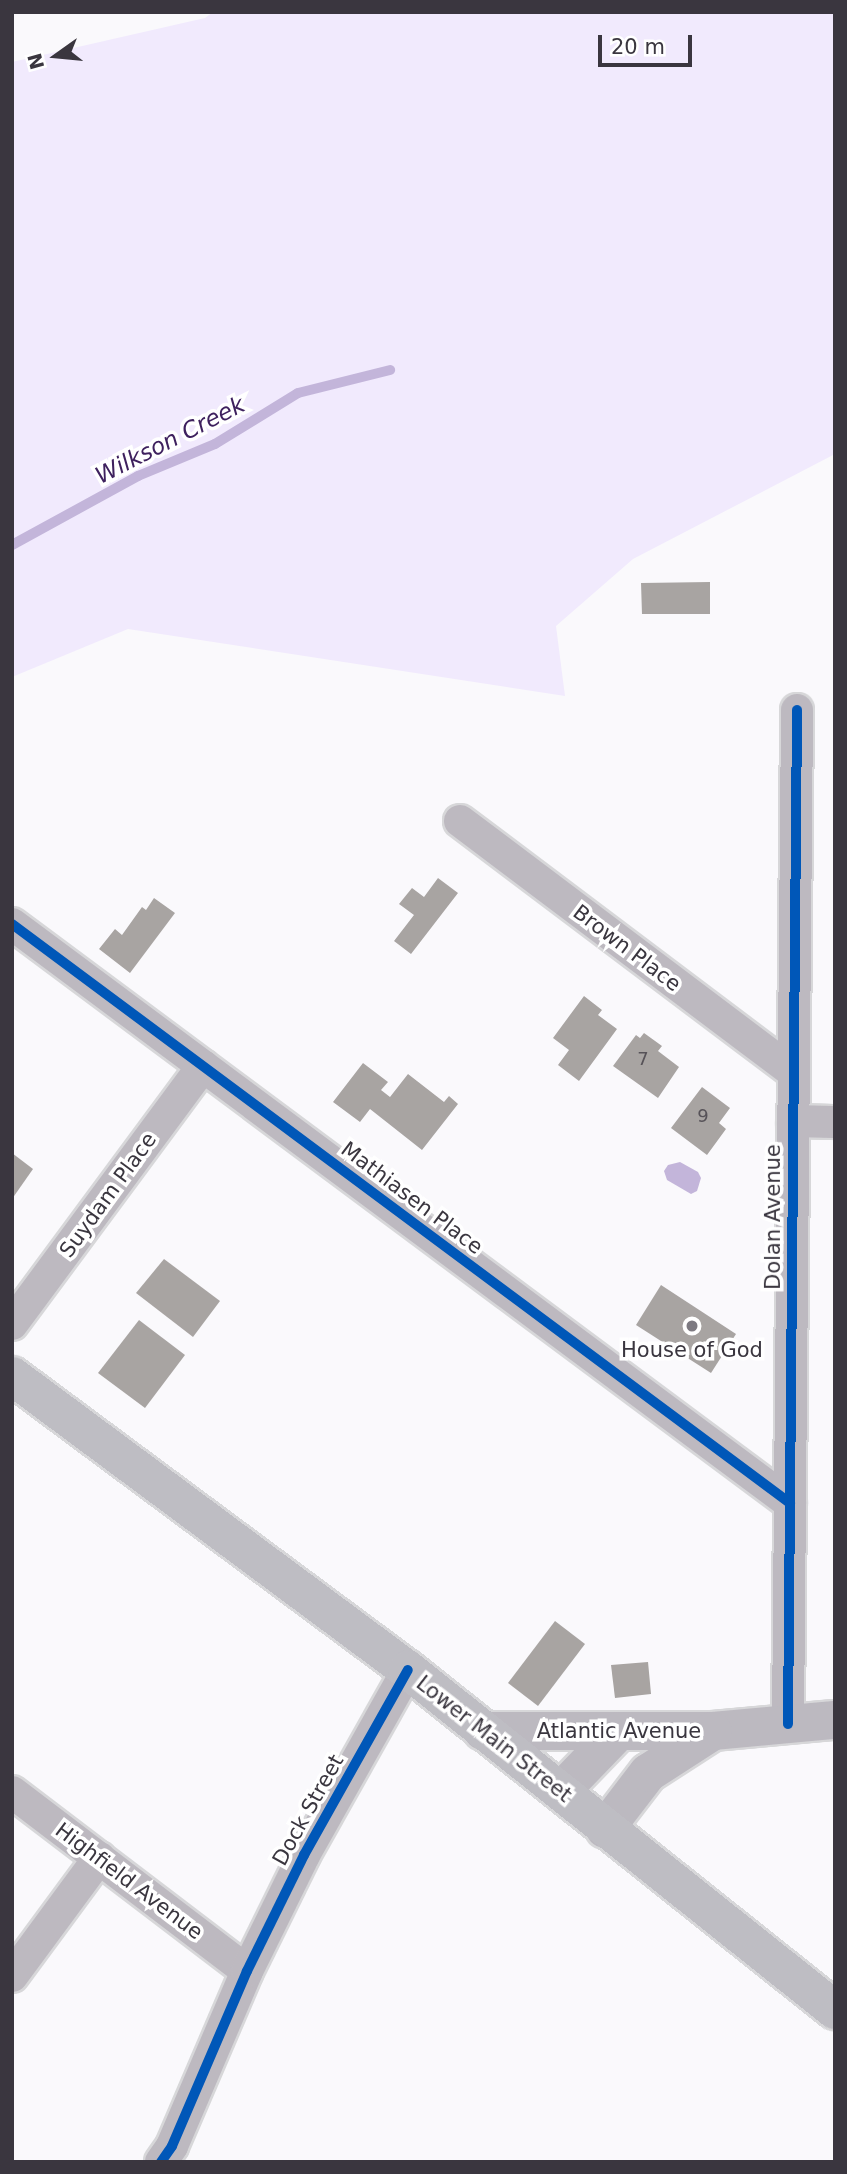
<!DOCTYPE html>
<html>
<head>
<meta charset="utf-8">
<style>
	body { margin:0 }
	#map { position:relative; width:847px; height:2174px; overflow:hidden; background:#faf9fc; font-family:"DejaVu Sans",sans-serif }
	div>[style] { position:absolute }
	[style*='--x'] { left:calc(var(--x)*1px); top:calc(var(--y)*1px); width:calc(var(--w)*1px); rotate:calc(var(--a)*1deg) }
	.green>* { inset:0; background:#f1eafd }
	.water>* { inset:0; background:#c3b5da }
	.stream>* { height:10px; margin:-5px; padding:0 5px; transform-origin:5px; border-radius:5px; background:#c3b5da }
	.building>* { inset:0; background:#a8a4a2 }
	.roads { filter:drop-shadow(2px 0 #d7d7d9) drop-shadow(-2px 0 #d7d7d9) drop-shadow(0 2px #d7d7d9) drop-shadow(0 -2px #d7d7d9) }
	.street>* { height:32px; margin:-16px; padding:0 16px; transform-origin:16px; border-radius:16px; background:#bdb9c0 }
	.secondary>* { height:38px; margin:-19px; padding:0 19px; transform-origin:19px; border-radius:19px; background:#bcb9c0 }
	.primary>* { height:38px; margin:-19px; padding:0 19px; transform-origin:19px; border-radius:19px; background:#bebdc3 }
	.cycleway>* { height:10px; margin:-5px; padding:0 5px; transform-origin:5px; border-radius:5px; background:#0057b8 }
	.dots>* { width:19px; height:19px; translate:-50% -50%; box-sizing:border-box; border:4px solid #fff; border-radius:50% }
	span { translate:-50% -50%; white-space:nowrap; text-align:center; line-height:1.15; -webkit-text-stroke:7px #fff; paint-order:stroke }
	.number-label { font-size:18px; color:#565258 }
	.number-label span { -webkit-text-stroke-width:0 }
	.street-label { font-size:21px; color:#3a363f }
	.poi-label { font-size:21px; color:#3a363f }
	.water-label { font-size:23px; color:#3e205e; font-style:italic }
	.frame { position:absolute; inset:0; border:14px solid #3a363f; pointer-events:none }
	.north { position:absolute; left:21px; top:21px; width:70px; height:70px; -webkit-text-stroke:5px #fff; paint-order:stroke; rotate:255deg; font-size:19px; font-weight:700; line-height:28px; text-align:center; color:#3a363f }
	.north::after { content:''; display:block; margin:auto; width:24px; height:32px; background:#3a363f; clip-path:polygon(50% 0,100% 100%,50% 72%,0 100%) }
	.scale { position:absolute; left:598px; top:35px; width:94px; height:32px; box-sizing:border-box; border:4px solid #3a363f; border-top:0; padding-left:9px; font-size:21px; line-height:24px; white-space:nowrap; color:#3a363f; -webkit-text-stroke:5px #fff; paint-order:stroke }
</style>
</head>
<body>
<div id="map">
	<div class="green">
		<div style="clip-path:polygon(213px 12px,835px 12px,835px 454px,633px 559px,556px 626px,565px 696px,128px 629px,12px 677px,12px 62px,205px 18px)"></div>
	</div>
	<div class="water">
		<div style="clip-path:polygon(680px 1162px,698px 1172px,701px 1178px,697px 1191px,691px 1194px,667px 1180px,664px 1171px,668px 1165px)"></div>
	</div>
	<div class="stream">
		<div style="--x:12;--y:545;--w:144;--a:-28.7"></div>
		<div style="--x:138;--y:476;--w:83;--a:-22.6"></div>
		<div style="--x:215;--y:444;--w:97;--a:-31.6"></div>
		<div style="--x:298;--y:393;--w:95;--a:-14"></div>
	</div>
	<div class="building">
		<div style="clip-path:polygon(710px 582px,710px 614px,642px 614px,641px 583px)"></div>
		<div style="clip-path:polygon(438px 878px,458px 893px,411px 954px,394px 941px,414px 915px,399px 904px,412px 888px,424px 897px)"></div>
		<div style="clip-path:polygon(154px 898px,175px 913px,130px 973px,99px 949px,115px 929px,122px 935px,142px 907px,146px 910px)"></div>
		<div style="clip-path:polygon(584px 996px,602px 1010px,598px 1015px,617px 1029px,579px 1081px,558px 1065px,569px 1050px,553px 1038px)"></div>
		<div style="clip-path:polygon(644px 1033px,662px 1046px,658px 1051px,679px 1067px,658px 1098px,613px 1066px,636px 1035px,640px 1038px)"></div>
		<div style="clip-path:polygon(363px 1063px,388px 1082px,381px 1090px,390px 1097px,408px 1074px,444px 1102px,449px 1096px,458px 1104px,422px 1150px,370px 1109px,360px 1122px,333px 1102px)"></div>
		<div style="clip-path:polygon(702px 1087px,730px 1108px,719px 1123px,726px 1129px,707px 1155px,671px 1128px)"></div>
		<div style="clip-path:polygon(12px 1153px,33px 1169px,12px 1199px)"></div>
		<div style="clip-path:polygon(164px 1259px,220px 1301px,193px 1337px,136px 1293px)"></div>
		<div style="clip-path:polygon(661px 1285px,736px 1334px,711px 1373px,636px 1325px)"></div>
		<div style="clip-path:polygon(139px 1320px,185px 1355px,145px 1408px,98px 1373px)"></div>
		<div style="clip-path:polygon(555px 1621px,585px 1644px,538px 1706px,508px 1683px)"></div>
		<div style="clip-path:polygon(648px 1662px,651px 1694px,615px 1698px,611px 1665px)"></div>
	</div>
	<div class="roads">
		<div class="street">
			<div style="--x:460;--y:821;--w:418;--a:37"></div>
			<div style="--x:12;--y:924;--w:970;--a:36.66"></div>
			<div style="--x:793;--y:1121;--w:42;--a:1.4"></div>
			<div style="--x:12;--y:1324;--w:321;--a:-53.5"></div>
			<div style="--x:788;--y:1724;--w:1014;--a:-89.49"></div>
			<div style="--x:12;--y:1792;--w:295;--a:37.3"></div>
			<div style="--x:12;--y:1976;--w:147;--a:-53.6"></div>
			<div style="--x:161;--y:2162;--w:19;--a:-55"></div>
			<div style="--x:172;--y:2146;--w:190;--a:-66.8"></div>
			<div style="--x:247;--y:1971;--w:129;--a:-63.8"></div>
			<div style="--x:304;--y:1855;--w:212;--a:-60.7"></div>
		</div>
		<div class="secondary">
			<div style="--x:483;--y:1731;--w:230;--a:0"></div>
			<div style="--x:713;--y:1731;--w:122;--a:-5.2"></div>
			<div style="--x:561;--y:1791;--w:83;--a:-46"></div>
			<div style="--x:605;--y:1829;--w:71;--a:-52.5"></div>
			<div style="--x:648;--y:1773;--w:77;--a:-32.9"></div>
		</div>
		<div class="primary">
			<div style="--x:12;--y:1376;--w:493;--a:36.6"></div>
			<div style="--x:408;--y:1670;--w:546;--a:38.53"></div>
		</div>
	</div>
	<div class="cycleway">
		<div style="--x:12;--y:924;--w:970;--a:36.66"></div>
		<div style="--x:788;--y:1724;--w:1014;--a:-89.49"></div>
		<div style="--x:161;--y:2162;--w:19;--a:-55"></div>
		<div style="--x:172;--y:2146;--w:190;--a:-66.8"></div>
		<div style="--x:247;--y:1971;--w:129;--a:-63.8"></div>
		<div style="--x:304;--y:1855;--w:212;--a:-60.7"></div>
	</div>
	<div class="dots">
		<div style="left:692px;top:1326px;background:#7d7a81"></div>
	</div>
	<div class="number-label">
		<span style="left:643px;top:1059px">7</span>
		<span style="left:703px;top:1116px">9</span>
	</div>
	<div class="street-label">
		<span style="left:627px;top:948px;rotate:37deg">Brown Place</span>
		<span style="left:108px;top:1195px;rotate:-54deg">Suydam Place</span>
		<span style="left:412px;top:1198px;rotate:37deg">Mathiasen Place</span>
		<span style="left:773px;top:1217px;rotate:-90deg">Dolan Avenue</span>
		<span style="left:619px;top:1731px">Atlantic Avenue</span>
		<span style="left:494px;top:1739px;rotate:38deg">Lower Main Street</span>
		<span style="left:308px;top:1810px;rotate:-61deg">Dock Street</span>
		<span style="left:129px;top:1881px;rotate:37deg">Highfield Avenue</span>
	</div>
	<div class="poi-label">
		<span style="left:692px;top:1350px">House of God</span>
	</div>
	<div class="water-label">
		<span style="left:170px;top:440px;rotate:-27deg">Wilkson Creek</span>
	</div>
	<div class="frame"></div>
	<div class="north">N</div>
	<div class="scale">20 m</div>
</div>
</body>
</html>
